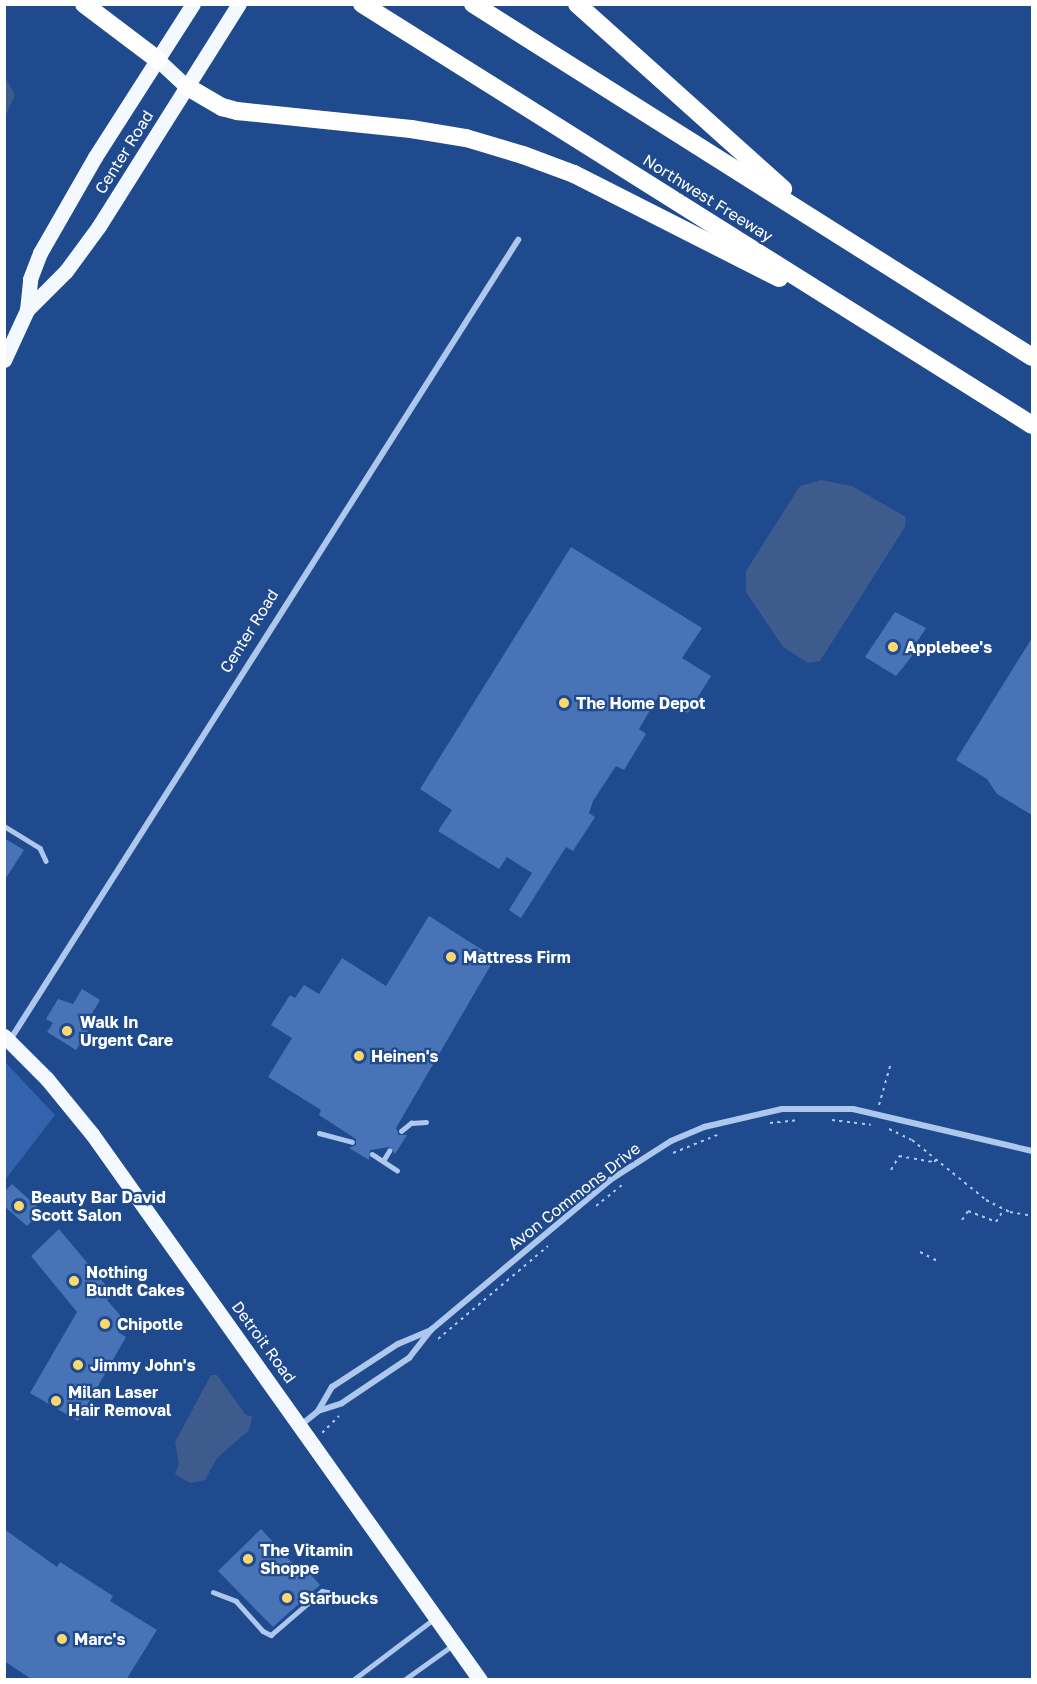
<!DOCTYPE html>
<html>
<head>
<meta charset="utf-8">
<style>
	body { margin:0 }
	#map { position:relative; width:1037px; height:1684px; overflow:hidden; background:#1f4a8e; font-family:"Golos Text",sans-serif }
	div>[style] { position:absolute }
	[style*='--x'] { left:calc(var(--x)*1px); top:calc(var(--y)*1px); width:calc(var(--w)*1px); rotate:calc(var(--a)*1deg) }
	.green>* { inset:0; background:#3363ac }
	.water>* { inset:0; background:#3d5c8d }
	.building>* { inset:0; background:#4873b6 }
	.path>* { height:2px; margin-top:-1px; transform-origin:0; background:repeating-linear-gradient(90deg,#aec7ed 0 3px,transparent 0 7.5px) }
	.service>* { height:4.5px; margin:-2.25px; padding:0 2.25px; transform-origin:2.25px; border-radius:2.25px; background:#aec7ed }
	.minor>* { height:6px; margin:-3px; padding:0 3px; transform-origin:3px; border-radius:3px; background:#aec7ed }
	.primary>* { height:15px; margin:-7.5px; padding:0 7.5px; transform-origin:7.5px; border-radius:7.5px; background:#f4f8ff }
	.motorway>* { height:18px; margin:-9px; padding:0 9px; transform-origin:9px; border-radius:9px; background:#fff }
	.dots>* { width:16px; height:16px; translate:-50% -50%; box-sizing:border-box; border:3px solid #1f4a8e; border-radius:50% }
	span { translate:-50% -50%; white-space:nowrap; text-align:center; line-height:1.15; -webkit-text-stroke:4.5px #1f4a8e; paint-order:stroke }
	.street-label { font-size:16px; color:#fff }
	.poi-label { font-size:16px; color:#fff; font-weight:700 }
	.left { translate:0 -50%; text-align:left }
	.frame { position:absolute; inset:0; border:6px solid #fff; pointer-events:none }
</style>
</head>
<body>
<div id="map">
	<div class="green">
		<div style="clip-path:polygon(5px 1062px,55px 1115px,5px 1180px,4px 1180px)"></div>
	</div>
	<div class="water">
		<div style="clip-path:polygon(4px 75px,15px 95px,5px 117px,4px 117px)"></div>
		<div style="clip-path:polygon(821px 480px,852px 486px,906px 517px,905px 527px,820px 661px,808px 663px,783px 647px,746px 592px,746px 571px,800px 486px)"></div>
		<div style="clip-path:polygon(211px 1375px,217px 1375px,245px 1414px,252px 1417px,249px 1430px,217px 1458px,205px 1480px,190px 1483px,175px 1474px,179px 1464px,175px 1442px)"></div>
	</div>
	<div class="building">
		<div style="clip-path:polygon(571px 547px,702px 628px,682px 658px,711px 676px,688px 713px,659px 695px,639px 729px,646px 734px,624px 770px,616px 766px,593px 801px,589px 813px,595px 817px,573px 851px,566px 847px,521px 918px,509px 910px,532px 873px,507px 857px,499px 869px,438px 831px,452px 810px,420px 789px)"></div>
		<div style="clip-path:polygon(895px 612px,926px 628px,913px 648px,917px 650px,896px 676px,865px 657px)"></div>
		<div style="clip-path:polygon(1032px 638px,1032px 815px,997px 794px,987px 779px,956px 760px)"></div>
		<div style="clip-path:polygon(4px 838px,24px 850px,4px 881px)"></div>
		<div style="clip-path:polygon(429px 916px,495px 958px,396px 1128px,399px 1135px,407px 1135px,395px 1154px,390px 1147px,370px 1150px,369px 1160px,349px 1148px,356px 1145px,356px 1139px,319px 1115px,321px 1110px,268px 1077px,292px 1038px,271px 1025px,290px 995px,295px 998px,304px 985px,319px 994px,342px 958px,386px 986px)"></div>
		<div style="clip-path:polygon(82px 989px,100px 1000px,90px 1017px,95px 1020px,76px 1050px,47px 1032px,53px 1023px,46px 1019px,58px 999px,73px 1004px)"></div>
		<div style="clip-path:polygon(12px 1184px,42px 1211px,27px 1226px,4px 1206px,4px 1192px)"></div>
		<div style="clip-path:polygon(59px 1229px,114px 1295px,107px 1300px,125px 1321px,118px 1332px,126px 1337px,78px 1421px,30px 1393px,77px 1312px,31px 1256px)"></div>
		<div style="clip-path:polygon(4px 1529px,57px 1567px,60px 1562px,113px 1596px,110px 1601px,157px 1630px,126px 1680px,33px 1680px,4px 1661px)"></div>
		<div style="clip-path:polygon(261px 1529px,299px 1570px,303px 1566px,320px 1585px,273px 1627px,218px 1571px)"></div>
	</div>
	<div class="path">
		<div style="--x:879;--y:1105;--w:44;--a:-74.1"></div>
		<div style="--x:832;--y:1120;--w:39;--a:7"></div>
		<div style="--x:770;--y:1123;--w:27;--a:-6"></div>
		<div style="--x:889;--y:1129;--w:25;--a:26"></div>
		<div style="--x:912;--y:1140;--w:95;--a:39"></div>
		<div style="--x:986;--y:1200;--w:27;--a:27"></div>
		<div style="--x:1010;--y:1212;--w:22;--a:10"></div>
		<div style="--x:673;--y:1153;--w:48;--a:-22.2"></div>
		<div style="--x:891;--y:1170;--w:16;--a:-60"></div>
		<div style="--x:899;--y:1156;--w:36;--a:10"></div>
		<div style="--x:934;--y:1162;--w:4;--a:-45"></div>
		<div style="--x:596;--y:1206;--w:33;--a:-39"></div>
		<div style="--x:962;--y:1220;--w:11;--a:-56"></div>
		<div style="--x:968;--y:1211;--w:30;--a:21"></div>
		<div style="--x:996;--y:1222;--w:15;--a:-58"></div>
		<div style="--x:920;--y:1252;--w:22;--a:27"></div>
		<div style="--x:438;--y:1339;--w:144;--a:-40.2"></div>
		<div style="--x:322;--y:1433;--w:24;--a:-45"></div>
	</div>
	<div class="service">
		<div style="--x:4;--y:826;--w:42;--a:31.4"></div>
		<div style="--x:40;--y:848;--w:14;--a:65"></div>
		<div style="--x:401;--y:1131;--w:13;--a:-39"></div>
		<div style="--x:411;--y:1123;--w:15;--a:-4"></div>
		<div style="--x:319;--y:1133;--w:34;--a:15"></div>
		<div style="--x:372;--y:1154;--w:30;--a:33"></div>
		<div style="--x:383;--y:1161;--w:12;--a:-59"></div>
		<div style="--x:213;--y:1592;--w:25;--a:21"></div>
		<div style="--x:236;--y:1601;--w:40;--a:48"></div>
		<div style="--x:263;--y:1631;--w:9;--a:27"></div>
		<div style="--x:271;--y:1635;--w:67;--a:-40.8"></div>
		<div style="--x:322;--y:1591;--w:11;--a:10"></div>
		<div style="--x:353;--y:1680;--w:101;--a:-37"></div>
		<div style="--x:404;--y:1680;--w:60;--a:-35.5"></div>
	</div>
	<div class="minor">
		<div style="--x:10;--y:1040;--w:948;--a:-57.58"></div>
		<div style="--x:318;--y:1411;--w:25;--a:-18"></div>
		<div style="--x:342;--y:1403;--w:81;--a:-33.9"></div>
		<div style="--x:409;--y:1358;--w:37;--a:-52"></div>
		<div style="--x:432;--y:1329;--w:232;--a:-39.9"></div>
		<div style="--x:610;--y:1180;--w:72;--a:-32.6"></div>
		<div style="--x:671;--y:1141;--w:36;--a:-23"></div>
		<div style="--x:704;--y:1127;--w:80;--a:-13"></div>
		<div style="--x:782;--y:1109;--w:71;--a:0"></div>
		<div style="--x:853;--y:1109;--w:184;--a:13.2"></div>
		<div style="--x:301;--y:1425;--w:22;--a:-39"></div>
		<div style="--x:318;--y:1411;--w:28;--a:-60"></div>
		<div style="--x:332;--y:1387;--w:79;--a:-33.1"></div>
		<div style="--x:398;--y:1344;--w:36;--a:-23"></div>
	</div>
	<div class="primary">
		<div style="--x:158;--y:60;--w:38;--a:43"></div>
		<div style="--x:27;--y:310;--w:55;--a:-45"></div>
		<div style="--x:66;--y:271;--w:56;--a:-53.7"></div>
		<div style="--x:99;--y:226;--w:262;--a:-57.8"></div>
		<div style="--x:4;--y:360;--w:55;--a:-65.3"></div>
		<div style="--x:27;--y:310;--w:31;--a:-84"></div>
		<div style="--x:30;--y:279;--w:28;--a:-69"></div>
		<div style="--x:40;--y:253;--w:111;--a:-60.2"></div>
		<div style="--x:95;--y:157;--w:182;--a:-57.4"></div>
		<div style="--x:4;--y:1036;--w:61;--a:45"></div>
		<div style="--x:47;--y:1079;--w:71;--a:50.7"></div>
		<div style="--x:92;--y:1134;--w:670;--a:54.6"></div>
	</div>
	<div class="motorway">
		<div style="--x:84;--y:4;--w:93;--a:37.1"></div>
		<div style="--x:362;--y:4;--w:791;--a:32.14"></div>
		<div style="--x:473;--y:4;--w:661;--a:32.27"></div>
		<div style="--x:577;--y:4;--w:277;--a:41.9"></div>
		<div style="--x:186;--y:86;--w:42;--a:30.3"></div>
		<div style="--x:222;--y:107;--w:16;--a:15"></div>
		<div style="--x:237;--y:111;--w:175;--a:5.9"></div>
		<div style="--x:411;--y:129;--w:56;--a:9.3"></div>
		<div style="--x:466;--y:138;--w:59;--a:16.6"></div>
		<div style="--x:523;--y:155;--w:54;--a:20.4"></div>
		<div style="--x:574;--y:174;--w:230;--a:26.9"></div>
	</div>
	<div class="dots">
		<div style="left:893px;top:647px;background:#fbd96e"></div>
		<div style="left:564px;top:703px;background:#fbd96e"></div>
		<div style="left:451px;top:957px;background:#fbd96e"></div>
		<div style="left:67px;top:1031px;background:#fbd96e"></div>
		<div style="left:359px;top:1056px;background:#fbd96e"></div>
		<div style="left:19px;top:1206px;background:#fbd96e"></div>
		<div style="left:74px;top:1281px;background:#fbd96e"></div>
		<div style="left:105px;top:1324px;background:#fbd96e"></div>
		<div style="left:78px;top:1365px;background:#fbd96e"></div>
		<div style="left:56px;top:1401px;background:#fbd96e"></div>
		<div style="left:248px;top:1559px;background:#fbd96e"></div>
		<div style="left:287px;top:1598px;background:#fbd96e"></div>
		<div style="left:62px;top:1639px;background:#fbd96e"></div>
	</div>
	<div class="street-label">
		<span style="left:124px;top:152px;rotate:-58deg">Center Road</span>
		<span style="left:708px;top:198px;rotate:32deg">Northwest Freeway</span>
		<span style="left:249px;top:631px;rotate:-58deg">Center Road</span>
		<span style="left:574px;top:1196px;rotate:-38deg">Avon Commons Drive</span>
		<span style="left:264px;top:1342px;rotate:54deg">Detroit Road</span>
	</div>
	<div class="poi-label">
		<span class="left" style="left:905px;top:647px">Applebee's</span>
		<span class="left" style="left:576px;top:703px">The Home Depot</span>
		<span class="left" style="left:463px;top:957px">Mattress Firm</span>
		<span class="left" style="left:80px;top:1031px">Walk In<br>Urgent Care</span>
		<span class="left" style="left:371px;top:1056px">Heinen's</span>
		<span class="left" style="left:31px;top:1206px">Beauty Bar David<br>Scott Salon</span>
		<span class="left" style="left:86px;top:1281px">Nothing<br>Bundt Cakes</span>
		<span class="left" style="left:117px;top:1324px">Chipotle</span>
		<span class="left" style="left:90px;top:1365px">Jimmy John's</span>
		<span class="left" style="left:68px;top:1401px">Milan Laser<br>Hair Removal</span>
		<span class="left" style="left:260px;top:1559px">The Vitamin<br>Shoppe</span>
		<span class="left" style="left:299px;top:1598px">Starbucks</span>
		<span class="left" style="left:74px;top:1639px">Marc's</span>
	</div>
	<div class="frame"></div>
</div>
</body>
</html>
